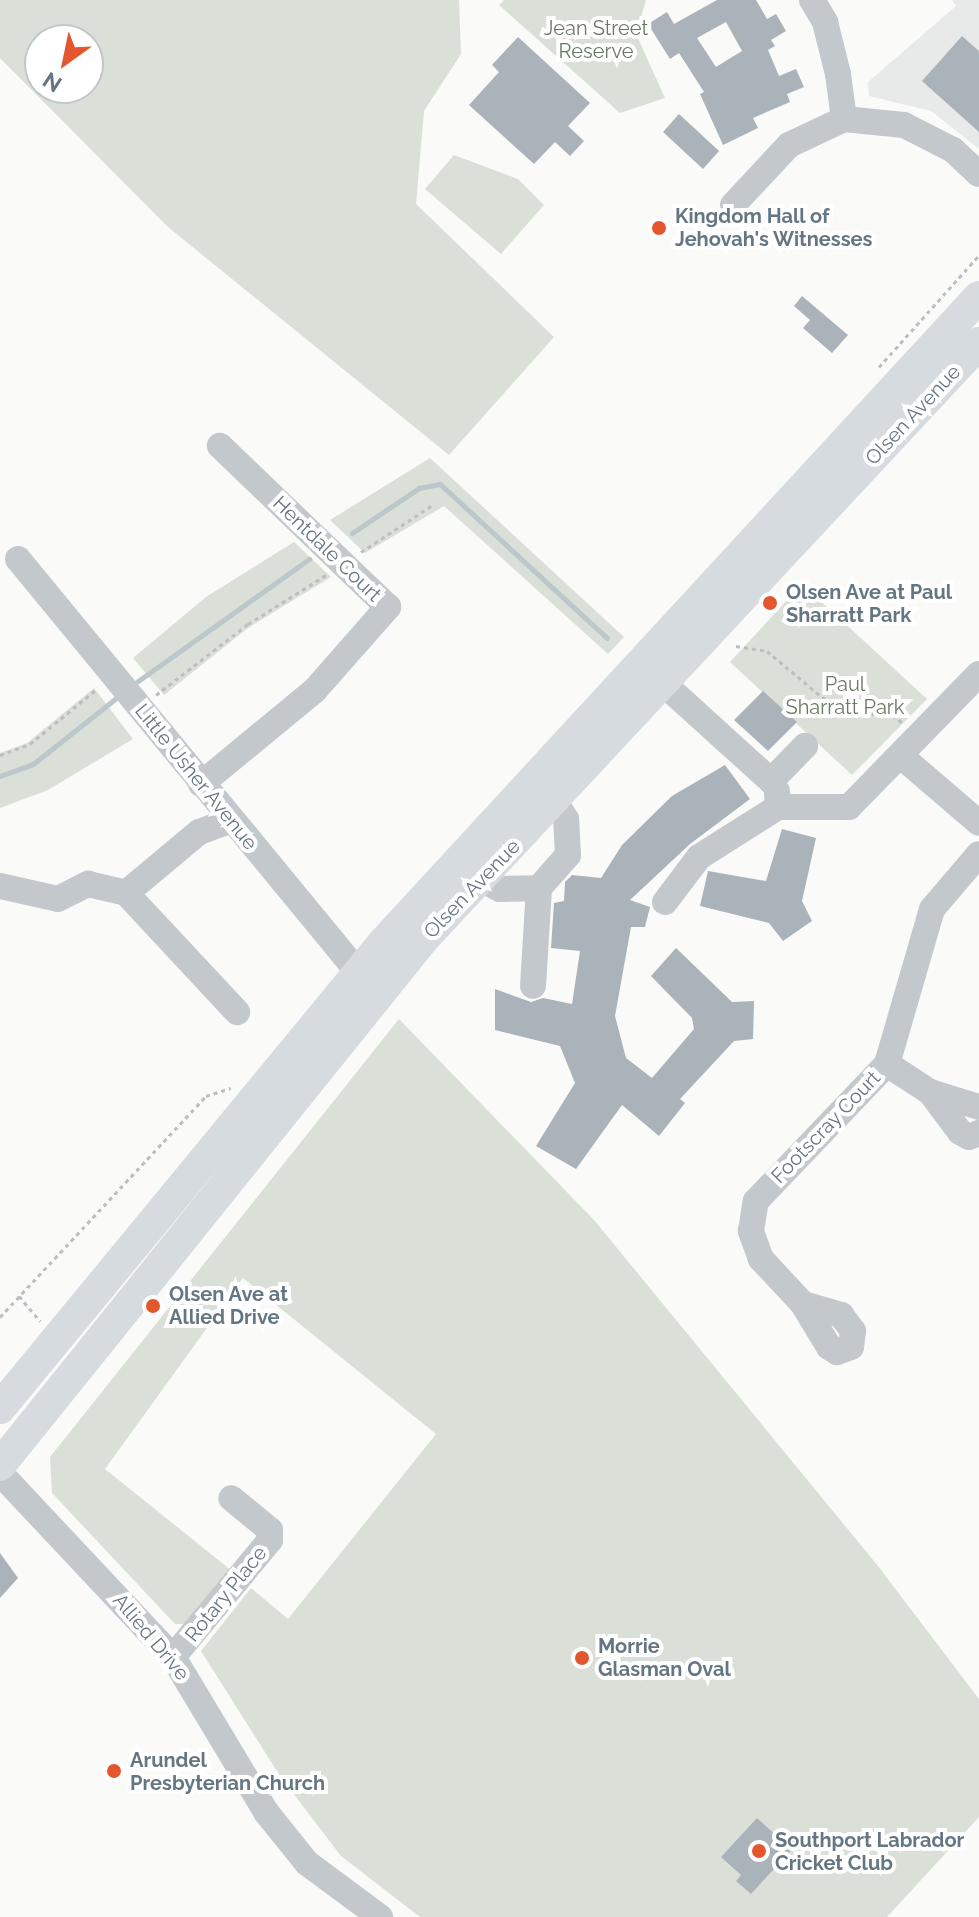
<!DOCTYPE html>
<html>
<head>
<meta charset="utf-8">
<style>
	body { margin:0 }
	#map { position:relative; width:979px; height:1917px; overflow:hidden; background:#fafaf8; font-family:Raleway,sans-serif }
	div>[style] { position:absolute }
	[style*='--x'] { left:calc(var(--x)*1px); top:calc(var(--y)*1px); width:calc(var(--w)*1px); rotate:calc(var(--a)*1deg) }
	.built>* { inset:0; background:#e8e9e9 }
	.green>* { inset:0; background:#dadfd7 }
	.stream>* { height:5px; margin:-2.5px; padding:0 2.5px; transform-origin:2.5px; border-radius:2.5px; background:#bbc7cb }
	.building>* { inset:0; background:#aab3b9 }
	.path>* { height:3px; margin-top:-1.5px; transform-origin:0; background:repeating-linear-gradient(90deg,#bbbfc2 0 4px,transparent 0 8px) }
	.minor>* { height:26px; margin:-13px; padding:0 13px; transform-origin:13px; border-radius:13px; background:#c3c8cc }
	.major>* { height:32px; margin:-16px; padding:0 16px; transform-origin:16px; border-radius:16px; background:#d6dbdf }
	.dots>* { width:22px; height:22px; translate:-50% -50%; box-sizing:border-box; border:4px solid #fff; border-radius:50% }
	span { translate:-50% -50%; white-space:nowrap; text-align:center; line-height:1.15; -webkit-text-stroke:8px #fff; paint-order:stroke }
	.park-label { font-size:20px; color:#687a64 }
	.poi-label { font-size:20px; color:#657683; font-weight:700 }
	.left { translate:0 -50%; text-align:left }
	.street-label { font-size:20px; color:#657683 }
	.north { position:absolute; left:24px; top:24px; width:80px; height:80px; box-sizing:border-box; background:#fff; border:2px solid #c1c8cd; border-radius:50%; rotate:213deg; font-size:22px; font-weight:700; line-height:32px; text-align:center; color:#657683 }
	.north::after { content:''; display:block; margin:auto; width:28px; height:36px; background:#e4572e; clip-path:polygon(50% 0,100% 100%,50% 72%,0 100%) }
</style>
</head>
<body>
<div id="map">
	<div class="built">
		<div style="clip-path:polygon(952px 0,979px 0,979px 149px,931px 111px,869px 96px,868px 82px,956px 6px)"></div>
	</div>
	<div class="green">
		<div style="clip-path:polygon(evenodd,0 0,459px 0,461px 54px,424px 111px,416px 204px,554px 337px,449px 455px,168px 227px,0 58px,0 0,40px 40px,88px 40px,88px 88px,40px 88px,40px 40px)"></div>
		<div style="clip-path:polygon(504px 0,646px 0,636px 34px,665px 98px,620px 113px,499px 5px)"></div>
		<div style="clip-path:polygon(454px 155px,518px 179px,544px 205px,501px 254px,425px 189px)"></div>
		<div style="clip-path:polygon(430px 458px,624px 637px,608px 654px,444px 506px,365px 553px,330px 520px)"></div>
		<div style="clip-path:polygon(294px 542px,331px 577px,248px 628px,164px 695px,133px 658px,206px 597px)"></div>
		<div style="clip-path:polygon(802px 584px,927px 699px,852px 775px,730px 662px)"></div>
		<div style="clip-path:polygon(94px 688px,133px 739px,48px 790px,0 808px,0 753px,27px 743px)"></div>
		<div style="clip-path:polygon(399px 1019px,594px 1220px,878px 1566px,979px 1699px,979px 1817px,887px 1917px,420px 1917px,341px 1856px,280px 1776px,201px 1651px,251px 1588px,288px 1619px,436px 1434px,243px 1278px,105px 1469px,232px 1571px,189px 1624px,175px 1624px,52px 1493px,50px 1457px)"></div>
	</div>
	<div class="stream">
		<div style="--x:352;--y:533;--w:81;--a:-33.9"></div>
		<div style="--x:419;--y:488;--w:21;--a:-11"></div>
		<div style="--x:440;--y:484;--w:227;--a:42.7"></div>
		<div style="--x:131;--y:686;--w:219;--a:-35.5"></div>
		<div style="--x:0;--y:776;--w:35;--a:-20"></div>
		<div style="--x:33;--y:764;--w:111;--a:-38.4"></div>
	</div>
	<div class="building">
		<div style="clip-path:polygon(evenodd,717px 0,756px 0,767px 19px,776px 14px,786px 31px,771px 40px,775px 46px,768px 50px,779px 76px,796px 69px,804px 87px,787px 94px,790px 102px,753px 118px,758px 128px,723px 145px,700px 94px,704px 92px,679px 53px,670px 59px,648px 24px,667px 12px,674px 24px,717px 0,726px 22px,742px 51px,716px 67px,697px 38px,726px 22px)"></div>
		<div style="clip-path:polygon(962px 36px,979px 51px,979px 132px,922px 81px)"></div>
		<div style="clip-path:polygon(518px 37px,590px 103px,568px 126px,584px 141px,570px 156px,555px 142px,534px 164px,469px 105px,499px 72px,492px 65px)"></div>
		<div style="clip-path:polygon(679px 114px,719px 151px,703px 169px,663px 132px)"></div>
		<div style="clip-path:polygon(802px 296px,848px 335px,832px 353px,803px 328px,810px 320px,794px 306px)"></div>
		<div style="clip-path:polygon(763px 691px,797px 722px,768px 751px,734px 720px)"></div>
		<div style="clip-path:polygon(725px 765px,750px 799px,690px 844px,630px 900px,650px 907px,645px 927px,631px 927px,615px 1016px,626px 1058px,652px 1078px,694px 1029px,692px 1018px,651px 976px,676px 948px,732px 1002px,754px 1001px,753px 1039px,734px 1041px,680px 1099px,685px 1103px,659px 1136px,622px 1105px,576px 1169px,536px 1146px,575px 1083px,560px 1046px,495px 1030px,495px 989px,531px 1002px,543px 998px,572px 1004px,580px 951px,551px 948px,554px 903px,564px 901px,565px 882px,572px 875px,601px 878px,622px 845px,672px 796px)"></div>
		<div style="clip-path:polygon(782px 829px,816px 838px,802px 901px,812px 921px,783px 941px,769px 923px,700px 906px,708px 871px,766px 881px)"></div>
		<div style="clip-path:polygon(0 1553px,18px 1578px,0 1598px)"></div>
		<div style="clip-path:polygon(757px 1818px,779px 1838px,783px 1833px,796px 1845px,751px 1894px,736px 1881px,741px 1875px,721px 1857px)"></div>
	</div>
	<div class="path">
		<div style="--x:879;--y:367;--w:150;--a:-48.2"></div>
		<div style="--x:361;--y:552;--w:84;--a:-33.3"></div>
		<div style="--x:736;--y:646;--w:31;--a:9"></div>
		<div style="--x:767;--y:651;--w:95;--a:39.9"></div>
		<div style="--x:840;--y:712;--w:52;--a:3.3"></div>
		<div style="--x:892;--y:715;--w:14;--a:36"></div>
		<div style="--x:156;--y:695;--w:116;--a:-37.7"></div>
		<div style="--x:248;--y:624;--w:92;--a:-32.1"></div>
		<div style="--x:0;--y:755;--w:32;--a:-20"></div>
		<div style="--x:30;--y:744;--w:88;--a:-39.5"></div>
		<div style="--x:19;--y:1296;--w:33;--a:50"></div>
		<div style="--x:0;--y:1317;--w:302;--a:-47"></div>
		<div style="--x:206;--y:1096;--w:26;--a:-18"></div>
	</div>
	<div class="minor">
		<div style="--x:812;--y:0;--w:26;--a:59"></div>
		<div style="--x:825;--y:22;--w:54;--a:76"></div>
		<div style="--x:838;--y:74;--w:45;--a:82.4"></div>
		<div style="--x:733;--y:205;--w:82;--a:-47"></div>
		<div style="--x:789;--y:145;--w:61;--a:-25.3"></div>
		<div style="--x:844;--y:119;--w:60;--a:5.7"></div>
		<div style="--x:904;--y:125;--w:55;--a:27"></div>
		<div style="--x:953;--y:150;--w:35;--a:43"></div>
		<div style="--x:18;--y:559;--w:556;--a:50.55"></div>
		<div style="--x:664;--y:684;--w:144;--a:42.2"></div>
		<div style="--x:771;--y:781;--w:49;--a:-45.8"></div>
		<div style="--x:902;--y:757;--w:101;--a:40.6"></div>
		<div style="--x:201;--y:784;--w:148;--a:-39.5"></div>
		<div style="--x:315;--y:690;--w:111;--a:-48.7"></div>
		<div style="--x:388;--y:607;--w:233;--a:-136.2"></div>
		<div style="--x:778;--y:807;--w:71;--a:0"></div>
		<div style="--x:849;--y:807;--w:186;--a:-45.7"></div>
		<div style="--x:231;--y:820;--w:34;--a:159"></div>
		<div style="--x:199;--y:832;--w:95;--a:140.1"></div>
		<div style="--x:126;--y:893;--w:163;--a:47"></div>
		<div style="--x:483;--y:880;--w:19;--a:28"></div>
		<div style="--x:500;--y:889;--w:39;--a:-1"></div>
		<div style="--x:539;--y:888;--w:98;--a:93.5"></div>
		<div style="--x:0;--y:886;--w:59;--a:12.6"></div>
		<div style="--x:58;--y:899;--w:34;--a:-27"></div>
		<div style="--x:88;--y:884;--w:39;--a:13"></div>
		<div style="--x:539;--y:888;--w:44;--a:-48.7"></div>
		<div style="--x:568;--y:855;--w:36;--a:-93"></div>
		<div style="--x:566;--y:819;--w:20;--a:-123"></div>
		<div style="--x:665;--y:902;--w:56;--a:-52.9"></div>
		<div style="--x:699;--y:857;--w:93;--a:-32.3"></div>
		<div style="--x:778;--y:807;--w:16;--a:-94"></div>
		<div style="--x:887;--y:1064;--w:51;--a:33.1"></div>
		<div style="--x:930;--y:1092;--w:50;--a:53.1"></div>
		<div style="--x:960;--y:1132;--w:10;--a:29"></div>
		<div style="--x:969;--y:1137;--w:11;--a:-22"></div>
		<div style="--x:930;--y:1092;--w:51;--a:17"></div>
		<div style="--x:803;--y:1304;--w:40;--a:16"></div>
		<div style="--x:841;--y:1315;--w:20;--a:53"></div>
		<div style="--x:853;--y:1331;--w:16;--a:97"></div>
		<div style="--x:851;--y:1347;--w:15;--a:160"></div>
		<div style="--x:837;--y:1352;--w:9;--a:-148"></div>
		<div style="--x:829;--y:1347;--w:50;--a:-121.2"></div>
		<div style="--x:803;--y:1304;--w:62;--a:-133"></div>
		<div style="--x:761;--y:1259;--w:30;--a:-110"></div>
		<div style="--x:751;--y:1231;--w:30;--a:-81"></div>
		<div style="--x:756;--y:1201;--w:190;--a:-46.3"></div>
		<div style="--x:887;--y:1064;--w:161;--a:-73.8"></div>
		<div style="--x:932;--y:909;--w:72;--a:-49.5"></div>
		<div style="--x:0;--y:1473;--w:253;--a:46.8"></div>
		<div style="--x:173;--y:1657;--w:181;--a:59"></div>
		<div style="--x:266;--y:1812;--w:65;--a:51.2"></div>
		<div style="--x:307;--y:1863;--w:91;--a:36.5"></div>
		<div style="--x:173;--y:1657;--w:152;--a:-50.3"></div>
		<div style="--x:270;--y:1540;--w:10;--a:-90"></div>
		<div style="--x:270;--y:1530;--w:50;--a:-140.6"></div>
	</div>
	<div class="major">
		<div style="--x:0;--y:1408;--w:602;--a:-50.52"></div>
		<div style="--x:383;--y:943;--w:879;--a:-47.31"></div>
		<div style="--x:0;--y:1465;--w:676;--a:-51.18"></div>
		<div style="--x:424;--y:938;--w:814;--a:-46.99"></div>
	</div>
	<div class="dots">
		<div style="left:659px;top:228px;background:#e4572e"></div>
		<div style="left:770px;top:603px;background:#e4572e"></div>
		<div style="left:153px;top:1306px;background:#e4572e"></div>
		<div style="left:582px;top:1658px;background:#e4572e"></div>
		<div style="left:114px;top:1771px;background:#e4572e"></div>
		<div style="left:759px;top:1851px;background:#e4572e"></div>
	</div>
	<div class="park-label">
		<span style="left:596px;top:40px">Jean Street<br>Reserve</span>
		<span style="left:845px;top:696px">Paul<br>Sharratt Park</span>
	</div>
	<div class="poi-label">
		<span class="left" style="left:675px;top:228px">Kingdom Hall of<br>Jehovah's Witnesses</span>
		<span class="left" style="left:786px;top:604px">Olsen Ave at Paul<br>Sharratt Park</span>
		<span class="left" style="left:169px;top:1306px">Olsen Ave at<br>Allied Drive</span>
		<span class="left" style="left:598px;top:1658px">Morrie<br>Glasman Oval</span>
		<span class="left" style="left:130px;top:1772px">Arundel<br>Presbyterian Church</span>
		<span class="left" style="left:775px;top:1852px">Southport Labrador<br>Cricket Club</span>
	</div>
	<div class="street-label">
		<span style="left:913px;top:415px;rotate:-47deg">Olsen Avenue</span>
		<span style="left:327px;top:549px;rotate:44deg">Hentdale Court</span>
		<span style="left:196px;top:777px;rotate:51deg">Little Usher Avenue</span>
		<span style="left:472px;top:889px;rotate:-46deg">Olsen Avenue</span>
		<span style="left:826px;top:1127px;rotate:-46deg">Footscray Court</span>
		<span style="left:226px;top:1594px;rotate:-51deg">Rotary Place</span>
		<span style="left:151px;top:1637px;rotate:50deg">Allied Drive</span>
	</div>
	<div class="north">N</div>
</div>
</body>
</html>
